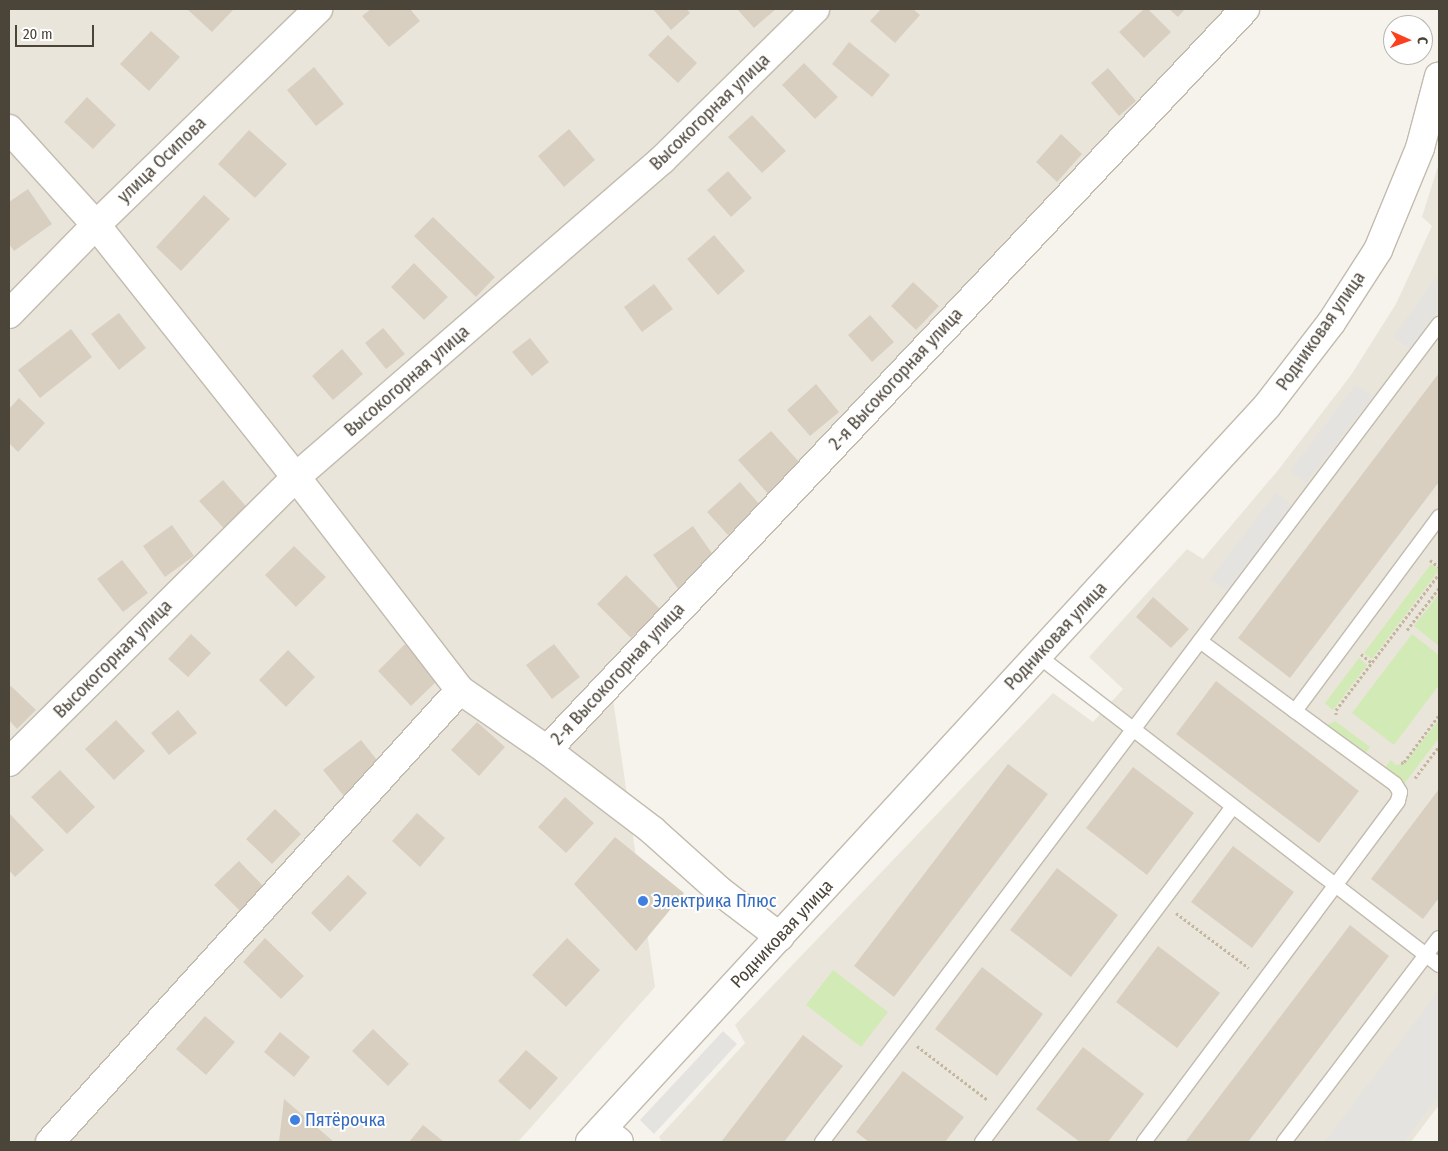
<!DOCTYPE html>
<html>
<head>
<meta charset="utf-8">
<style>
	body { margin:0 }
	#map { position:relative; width:1448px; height:1151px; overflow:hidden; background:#f6f3ec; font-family:"Fira Sans Condensed",sans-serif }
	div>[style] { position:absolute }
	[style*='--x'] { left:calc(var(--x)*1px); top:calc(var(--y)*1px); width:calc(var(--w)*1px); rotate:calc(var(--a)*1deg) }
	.residential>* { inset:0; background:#eae5da }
	.green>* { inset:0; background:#d2eab5 }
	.parking>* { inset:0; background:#e5e3e0 }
	.building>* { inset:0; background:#d8cfc1 }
	.path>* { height:3px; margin-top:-1.5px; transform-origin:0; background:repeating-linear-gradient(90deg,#c4b79f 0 2.5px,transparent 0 5px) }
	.roads { filter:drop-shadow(1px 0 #c2bbae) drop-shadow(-1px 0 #c2bbae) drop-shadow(0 1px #c2bbae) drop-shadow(0 -1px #c2bbae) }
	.service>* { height:14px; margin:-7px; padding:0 7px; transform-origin:7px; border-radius:7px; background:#fff }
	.minor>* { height:28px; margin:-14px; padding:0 14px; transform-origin:14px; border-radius:14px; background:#fff }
	.tertiary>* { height:28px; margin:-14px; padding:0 14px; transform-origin:14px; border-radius:14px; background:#fff }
	.dots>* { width:14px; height:14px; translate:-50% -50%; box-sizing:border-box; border:2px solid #fff; border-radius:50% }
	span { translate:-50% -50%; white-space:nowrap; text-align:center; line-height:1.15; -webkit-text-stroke:4px #fff; paint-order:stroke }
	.street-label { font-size:18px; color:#4b4439 }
	.shop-label { font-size:18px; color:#366cbe }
	.left { translate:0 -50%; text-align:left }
	.frame { position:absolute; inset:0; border:10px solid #4b4439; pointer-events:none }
	.north { position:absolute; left:1383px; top:15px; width:50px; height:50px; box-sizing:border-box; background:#fff; border:1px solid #b7b4b0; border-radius:50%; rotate:92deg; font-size:14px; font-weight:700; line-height:20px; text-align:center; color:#4b4439 }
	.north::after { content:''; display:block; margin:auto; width:18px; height:22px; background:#fc3f1d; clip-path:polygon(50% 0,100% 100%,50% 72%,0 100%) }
	.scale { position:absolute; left:15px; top:25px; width:79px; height:22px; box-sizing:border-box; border:2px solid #4b4439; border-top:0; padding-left:6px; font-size:15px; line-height:18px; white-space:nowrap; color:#4b4439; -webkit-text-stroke:4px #fff; paint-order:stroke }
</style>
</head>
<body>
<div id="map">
	<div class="residential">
		<div style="clip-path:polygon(9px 9px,1232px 9px,612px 692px,655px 987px,518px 1142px,9px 1142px)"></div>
		<div style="clip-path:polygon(1439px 163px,1439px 1105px,1411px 1142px,662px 1142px,659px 1137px,745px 1043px,735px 1025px,1053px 693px,1093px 722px,1123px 689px,1089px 657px,1187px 549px,1203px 559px,1279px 469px,1351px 375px,1396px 304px,1432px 226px,1422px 217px)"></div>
	</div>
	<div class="green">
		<div style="clip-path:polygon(1431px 564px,1439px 570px,1372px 659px,1364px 653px)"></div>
		<div style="clip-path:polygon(1439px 594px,1439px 646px,1414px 626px)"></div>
		<div style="clip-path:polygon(1412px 634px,1439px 655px,1439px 685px,1394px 745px,1352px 713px)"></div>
		<div style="clip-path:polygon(1359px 658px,1367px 665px,1333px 710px,1325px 703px)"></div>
		<div style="clip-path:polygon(1439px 720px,1439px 738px,1404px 784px,1384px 769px,1391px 760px,1396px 765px,1405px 763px)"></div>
		<div style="clip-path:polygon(1335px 721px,1370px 747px,1365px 754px,1325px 726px)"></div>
		<div style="clip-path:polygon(833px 970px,888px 1012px,861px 1047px,806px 1005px)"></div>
	</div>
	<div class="parking">
		<div style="clip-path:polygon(1439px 273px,1439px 308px,1410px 349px,1393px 337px)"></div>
		<div style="clip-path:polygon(1356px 384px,1373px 396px,1306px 483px,1290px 471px)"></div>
		<div style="clip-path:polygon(1276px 492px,1292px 505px,1226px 591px,1210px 579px)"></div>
		<div style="clip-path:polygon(1439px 990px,1439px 1095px,1404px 1142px,1324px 1142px)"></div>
		<div style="clip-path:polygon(723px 1031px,737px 1044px,654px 1134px,640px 1120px)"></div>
	</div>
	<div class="building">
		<div style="clip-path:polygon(187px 9px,234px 9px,212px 32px)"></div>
		<div style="clip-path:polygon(371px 9px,410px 9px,420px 21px,389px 47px,362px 16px)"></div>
		<div style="clip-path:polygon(653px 9px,687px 9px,690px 13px,671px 30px)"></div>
		<div style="clip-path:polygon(737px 9px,776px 9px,754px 28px)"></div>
		<div style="clip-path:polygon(881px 9px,913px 9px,920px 15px,895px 43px,870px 21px)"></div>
		<div style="clip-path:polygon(1144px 9px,1148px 9px,1171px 32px,1144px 58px,1119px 32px)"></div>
		<div style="clip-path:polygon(1169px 9px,1185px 9px,1178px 17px)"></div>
		<div style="clip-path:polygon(151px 31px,180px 57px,149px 91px,120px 64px)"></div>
		<div style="clip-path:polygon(668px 35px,697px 63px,678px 83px,648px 55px)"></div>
		<div style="clip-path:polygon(849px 42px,890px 75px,872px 97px,832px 64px)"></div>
		<div style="clip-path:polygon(804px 63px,838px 97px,815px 119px,782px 85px)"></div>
		<div style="clip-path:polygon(314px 67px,344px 104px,316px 126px,287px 90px)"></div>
		<div style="clip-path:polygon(1108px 68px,1136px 101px,1119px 116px,1091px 83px)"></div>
		<div style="clip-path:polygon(87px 97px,116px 125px,93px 149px,64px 122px)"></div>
		<div style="clip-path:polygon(752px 115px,786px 151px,762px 173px,728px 137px)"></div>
		<div style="clip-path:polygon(569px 129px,595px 160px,564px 187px,538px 156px)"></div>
		<div style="clip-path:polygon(249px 130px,287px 164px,255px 198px,218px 164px)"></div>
		<div style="clip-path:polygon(1061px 134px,1082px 154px,1057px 182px,1036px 162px)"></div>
		<div style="clip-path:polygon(728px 171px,752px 198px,731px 217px,707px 190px)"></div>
		<div style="clip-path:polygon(28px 189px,52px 224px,14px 251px,9px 244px,9px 202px)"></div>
		<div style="clip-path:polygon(204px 195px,230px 219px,181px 271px,156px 247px)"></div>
		<div style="clip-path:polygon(433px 217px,495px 277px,476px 297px,414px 236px)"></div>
		<div style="clip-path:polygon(714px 235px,745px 271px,718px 295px,687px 259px)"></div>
		<div style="clip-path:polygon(414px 263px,448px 297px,424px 320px,391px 287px)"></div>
		<div style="clip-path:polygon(913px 282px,939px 306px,916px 330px,891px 306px)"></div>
		<div style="clip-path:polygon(654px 284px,673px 309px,642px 332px,624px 307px)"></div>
		<div style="clip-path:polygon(119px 313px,146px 348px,119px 370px,91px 334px)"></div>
		<div style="clip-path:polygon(870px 315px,894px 342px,872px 362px,848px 335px)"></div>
		<div style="clip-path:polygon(383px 328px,405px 354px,386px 369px,365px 343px)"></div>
		<div style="clip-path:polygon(71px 329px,92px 357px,40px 398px,18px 370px)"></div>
		<div style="clip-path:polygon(530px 338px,549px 362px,532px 376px,512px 352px)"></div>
		<div style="clip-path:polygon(342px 349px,363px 374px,333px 400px,312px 376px)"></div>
		<div style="clip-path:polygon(1439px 373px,1439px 482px,1290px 678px,1238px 638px)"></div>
		<div style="clip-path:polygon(816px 384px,839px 412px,810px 436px,787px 410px)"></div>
		<div style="clip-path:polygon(19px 398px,45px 423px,18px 452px,9px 443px,9px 409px)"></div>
		<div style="clip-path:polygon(771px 431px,803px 466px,770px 496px,738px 460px)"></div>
		<div style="clip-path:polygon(223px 480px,251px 512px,228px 533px,199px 501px)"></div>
		<div style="clip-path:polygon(740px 482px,760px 505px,728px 535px,707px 512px)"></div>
		<div style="clip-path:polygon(172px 525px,194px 556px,165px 577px,143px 546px)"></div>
		<div style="clip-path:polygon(693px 526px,718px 562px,679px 590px,653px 555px)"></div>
		<div style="clip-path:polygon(294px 546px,326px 577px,296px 607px,265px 575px)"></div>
		<div style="clip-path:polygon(122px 560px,148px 593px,123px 612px,97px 579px)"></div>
		<div style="clip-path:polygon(626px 575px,660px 609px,631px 638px,597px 604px)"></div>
		<div style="clip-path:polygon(1153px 597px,1189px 629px,1171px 648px,1136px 617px)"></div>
		<div style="clip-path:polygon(191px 634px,211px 653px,188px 677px,168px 659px)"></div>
		<div style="clip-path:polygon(405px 644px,439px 679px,411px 706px,378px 671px)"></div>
		<div style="clip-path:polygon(554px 644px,580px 677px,552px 699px,526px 665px)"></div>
		<div style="clip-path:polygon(288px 650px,315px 677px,286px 707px,259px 680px)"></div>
		<div style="clip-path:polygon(1216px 681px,1359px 791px,1319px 843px,1176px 734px)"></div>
		<div style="clip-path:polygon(11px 686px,36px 710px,17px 729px,9px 720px,9px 688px)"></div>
		<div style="clip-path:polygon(178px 710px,197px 733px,169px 755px,151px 733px)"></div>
		<div style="clip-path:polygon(116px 720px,145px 751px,114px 780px,85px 749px)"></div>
		<div style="clip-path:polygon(477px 722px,505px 747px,479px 776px,451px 750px)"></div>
		<div style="clip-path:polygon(361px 740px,381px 765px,343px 795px,323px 770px)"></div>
		<div style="clip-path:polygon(1008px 764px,1048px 794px,894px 997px,854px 966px)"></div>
		<div style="clip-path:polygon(1133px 767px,1194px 813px,1147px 875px,1086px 828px)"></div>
		<div style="clip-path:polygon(60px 770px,95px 807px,67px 834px,31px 797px)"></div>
		<div style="clip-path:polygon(1439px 789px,1439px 898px,1423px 919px,1371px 879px)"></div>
		<div style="clip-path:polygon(565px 797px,594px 823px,566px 853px,538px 827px)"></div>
		<div style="clip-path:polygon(275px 809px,301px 834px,272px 864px,246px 839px)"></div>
		<div style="clip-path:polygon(9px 813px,44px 850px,15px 877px,9px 870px)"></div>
		<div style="clip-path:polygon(417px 813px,445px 838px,420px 867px,392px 841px)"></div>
		<div style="clip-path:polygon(615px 837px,684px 893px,636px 951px,574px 884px)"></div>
		<div style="clip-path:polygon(1233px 846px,1294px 892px,1252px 948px,1191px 902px)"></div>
		<div style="clip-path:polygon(239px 861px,266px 889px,242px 913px,214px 885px)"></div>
		<div style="clip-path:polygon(1057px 868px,1118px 915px,1071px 977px,1010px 930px)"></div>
		<div style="clip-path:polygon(348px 875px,367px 893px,330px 932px,311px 913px)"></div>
		<div style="clip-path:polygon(1350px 925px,1389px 956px,1248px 1142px,1185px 1142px)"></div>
		<div style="clip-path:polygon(265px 938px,304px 976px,281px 999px,243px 962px)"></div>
		<div style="clip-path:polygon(567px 938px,600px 970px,566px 1007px,532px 975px)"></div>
		<div style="clip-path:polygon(1158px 946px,1220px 993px,1177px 1048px,1116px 1002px)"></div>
		<div style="clip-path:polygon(982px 967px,1043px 1014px,997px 1076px,935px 1029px)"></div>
		<div style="clip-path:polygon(205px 1016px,235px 1042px,206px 1075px,176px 1049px)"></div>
		<div style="clip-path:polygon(373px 1029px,409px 1064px,388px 1086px,352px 1051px)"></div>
		<div style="clip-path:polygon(280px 1032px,310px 1057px,294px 1077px,264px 1052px)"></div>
		<div style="clip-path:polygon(803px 1035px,843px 1066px,816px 1100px,784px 1142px,721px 1142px)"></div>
		<div style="clip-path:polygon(1083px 1047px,1144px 1094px,1108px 1142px,1080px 1142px,1036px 1109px)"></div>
		<div style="clip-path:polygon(526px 1050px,558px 1078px,530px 1110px,498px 1081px)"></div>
		<div style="clip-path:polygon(903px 1071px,964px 1117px,945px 1142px,869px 1142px,856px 1132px)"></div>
		<div style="clip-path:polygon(284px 1099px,334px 1142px,279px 1142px)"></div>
		<div style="clip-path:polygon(423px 1125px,444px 1142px,409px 1142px)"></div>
	</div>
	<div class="path">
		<div style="--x:1430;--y:560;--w:11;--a:38"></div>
		<div style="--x:1407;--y:630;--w:53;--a:-52.7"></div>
		<div style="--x:1361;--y:654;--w:14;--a:39"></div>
		<div style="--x:1336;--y:715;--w:5;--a:-90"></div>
		<div style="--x:1336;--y:710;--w:171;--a:-52.9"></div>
		<div style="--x:1401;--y:763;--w:3;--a:-18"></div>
		<div style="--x:1404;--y:762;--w:59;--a:-53.3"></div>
		<div style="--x:1415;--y:778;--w:40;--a:-53"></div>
		<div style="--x:1176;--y:913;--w:91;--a:37"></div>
		<div style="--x:917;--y:1046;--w:89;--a:37.3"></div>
	</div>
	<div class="roads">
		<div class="service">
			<div style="--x:1200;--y:641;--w:118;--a:36.4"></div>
			<div style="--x:1295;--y:711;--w:242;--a:-53.4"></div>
			<div style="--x:1037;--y:655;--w:508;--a:37.64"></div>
			<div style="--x:822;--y:1142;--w:1025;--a:-52.97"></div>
			<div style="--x:982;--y:1142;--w:419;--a:-53.2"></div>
			<div style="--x:1144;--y:1142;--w:425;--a:-53.3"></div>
			<div style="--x:1398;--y:801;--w:9;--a:-77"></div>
			<div style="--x:1400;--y:792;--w:9;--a:-122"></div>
			<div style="--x:1395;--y:784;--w:124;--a:-143.9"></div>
			<div style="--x:1284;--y:1142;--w:256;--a:-52.8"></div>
		</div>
		<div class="minor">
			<div style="--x:9;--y:129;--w:130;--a:47.8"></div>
			<div style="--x:96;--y:225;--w:322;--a:51.6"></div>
			<div style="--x:296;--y:477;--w:269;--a:52.4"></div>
			<div style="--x:460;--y:690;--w:106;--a:34.6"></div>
			<div style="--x:547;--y:750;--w:132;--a:37.3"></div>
			<div style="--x:652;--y:830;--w:93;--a:41.9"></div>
			<div style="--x:721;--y:892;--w:74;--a:37.3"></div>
			<div style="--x:9;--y:314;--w:124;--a:-45.7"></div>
			<div style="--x:96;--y:225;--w:310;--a:-44.2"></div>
			<div style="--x:547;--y:750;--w:1018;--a:-46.71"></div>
			<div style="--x:9;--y:762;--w:404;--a:-44.8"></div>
			<div style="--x:296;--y:477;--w:484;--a:-40.9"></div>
			<div style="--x:662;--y:160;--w:215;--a:-44.6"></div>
			<div style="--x:602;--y:1129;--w:21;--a:37"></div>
			<div style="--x:50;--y:1142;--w:610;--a:-47.79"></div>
		</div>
		<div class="tertiary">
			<div style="--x:590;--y:1142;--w:1000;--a:-47.39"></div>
			<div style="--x:1267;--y:406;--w:105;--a:-52.4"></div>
			<div style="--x:1331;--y:323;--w:87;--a:-57.2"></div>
			<div style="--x:1378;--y:250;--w:110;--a:-67.6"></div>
			<div style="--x:1420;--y:148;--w:74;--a:-75.2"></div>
		</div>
	</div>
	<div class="dots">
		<div style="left:643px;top:901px;background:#3f7fe0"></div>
		<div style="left:295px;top:1120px;background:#3f7fe0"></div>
	</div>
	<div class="street-label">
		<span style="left:710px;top:112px;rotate:-44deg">Высокогорная улица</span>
		<span style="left:162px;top:160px;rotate:-44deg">улица Осипова</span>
		<span style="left:1321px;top:331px;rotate:-55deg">Родниковая улица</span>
		<span style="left:896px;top:379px;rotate:-47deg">2-я Высокогорная улица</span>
		<span style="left:407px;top:381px;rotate:-41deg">Высокогорная улица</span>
		<span style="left:1056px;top:636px;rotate:-47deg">Родниковая улица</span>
		<span style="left:113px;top:659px;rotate:-45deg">Высокогорная улица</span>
		<span style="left:618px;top:674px;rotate:-47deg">2-я Высокогорная улица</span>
		<span style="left:782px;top:934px;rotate:-47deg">Родниковая улица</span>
	</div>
	<div class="shop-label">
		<span class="left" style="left:653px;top:901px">Электрика Плюс</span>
		<span class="left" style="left:305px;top:1120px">Пятёрочка</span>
	</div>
	<div class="frame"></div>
	<div class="north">С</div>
	<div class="scale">20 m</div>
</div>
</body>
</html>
